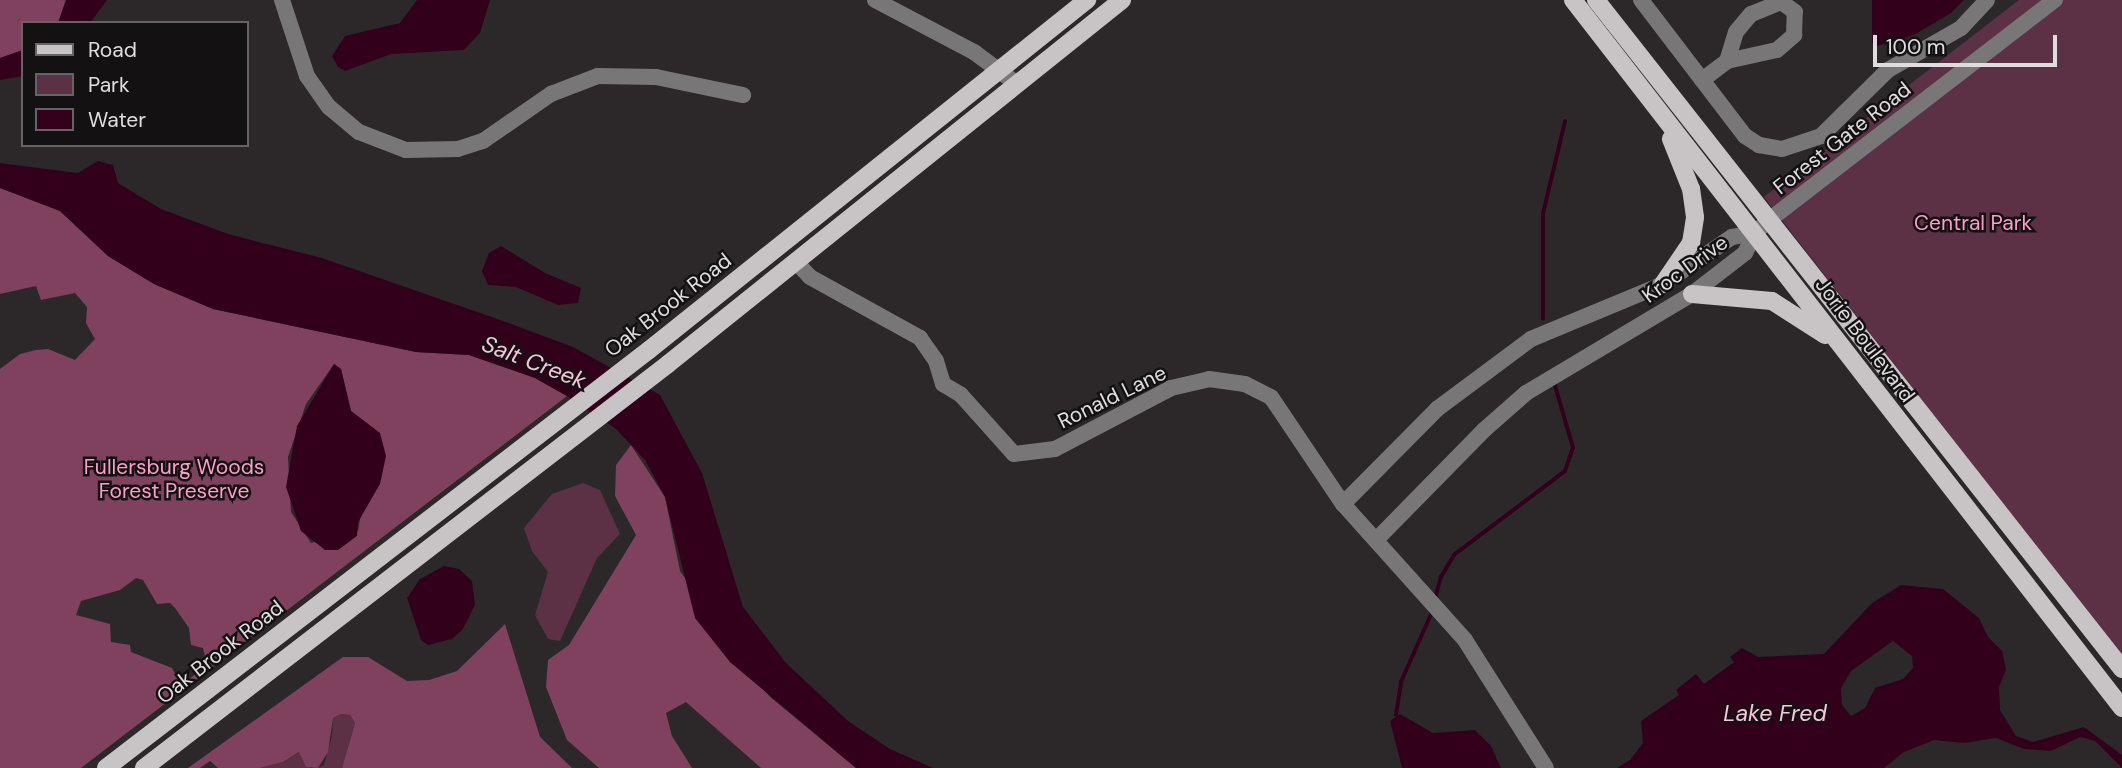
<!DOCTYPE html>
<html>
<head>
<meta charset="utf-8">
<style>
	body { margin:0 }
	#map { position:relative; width:2122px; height:768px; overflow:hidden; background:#2c282a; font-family:"DM Sans",sans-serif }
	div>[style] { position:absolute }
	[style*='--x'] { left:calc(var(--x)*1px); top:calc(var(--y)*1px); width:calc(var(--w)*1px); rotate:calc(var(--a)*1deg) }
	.green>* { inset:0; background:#5d3145 }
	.forest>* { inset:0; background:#7f415e }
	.water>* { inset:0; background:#33001c }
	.stream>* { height:3.5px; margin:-1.75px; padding:0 1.75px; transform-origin:1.75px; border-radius:1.75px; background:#33001c }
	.minor>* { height:16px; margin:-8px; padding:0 8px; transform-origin:8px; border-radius:8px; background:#787677 }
	.major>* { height:18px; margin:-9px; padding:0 9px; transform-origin:9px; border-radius:9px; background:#c8c4c5 }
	span { translate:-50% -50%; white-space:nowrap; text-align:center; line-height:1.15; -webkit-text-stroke:5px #131112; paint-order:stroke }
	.street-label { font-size:21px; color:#e0ddde }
	.park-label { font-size:21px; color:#fc9ec7 }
	.water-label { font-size:23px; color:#fec3dc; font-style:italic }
	.legend { position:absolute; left:21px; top:21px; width:228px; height:126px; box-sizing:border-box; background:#131112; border:2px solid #656364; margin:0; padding:9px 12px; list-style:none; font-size:21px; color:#e0ddde }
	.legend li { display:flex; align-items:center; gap:14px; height:35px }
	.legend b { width:35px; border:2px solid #656364 }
	.scale { position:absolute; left:1873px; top:35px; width:184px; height:32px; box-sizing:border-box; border:4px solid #e0ddde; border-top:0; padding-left:9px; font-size:21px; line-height:24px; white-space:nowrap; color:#e0ddde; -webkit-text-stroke:5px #131112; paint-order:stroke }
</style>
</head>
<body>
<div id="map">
	<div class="green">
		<div style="clip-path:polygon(2019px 0,2122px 0,2122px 657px,1764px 197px)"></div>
		<div style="clip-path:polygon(583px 483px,600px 490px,620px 534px,597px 558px,560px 641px,548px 639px,535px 615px,548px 572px,532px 551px,524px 528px,552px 494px)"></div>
		<div style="clip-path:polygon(341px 714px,350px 715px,355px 723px,342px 768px,318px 768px,324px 765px,332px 736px,333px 718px)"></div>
		<div style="clip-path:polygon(300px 752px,310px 768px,260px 768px,283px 762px)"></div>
	</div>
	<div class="forest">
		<div style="clip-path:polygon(0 0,66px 0,58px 23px,23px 23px,23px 50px,0 58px)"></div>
		<div style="clip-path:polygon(evenodd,0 188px,60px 211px,108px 256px,154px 284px,213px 309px,416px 352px,469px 355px,535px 378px,567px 396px,81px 768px,0 768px,0 369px,20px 354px,36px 350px,48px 349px,75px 360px,95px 339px,86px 323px,87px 307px,75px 293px,41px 300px,36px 286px,0 294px,0 188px,334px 364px,341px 369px,351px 411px,368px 424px,380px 484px,361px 514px,358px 531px,311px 543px,291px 512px,288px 457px,306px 404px,334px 364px,0 188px,136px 578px,143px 580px,157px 604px,170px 603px,175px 608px,189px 628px,191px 645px,203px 648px,207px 666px,186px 681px,179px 681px,172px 668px,131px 652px,130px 645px,111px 642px,110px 624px,76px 615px,81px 601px,120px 590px,136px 578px)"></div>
		<div style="clip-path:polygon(631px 445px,665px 497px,680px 571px,769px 696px,856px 768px,761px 768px,686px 702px,666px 713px,672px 736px,692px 768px,599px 768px,567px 740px,546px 687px,548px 660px,569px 645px,636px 535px,615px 496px,616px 465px)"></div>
		<div style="clip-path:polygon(505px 624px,540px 737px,572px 768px,342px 768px,355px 723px,350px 715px,341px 714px,333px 718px,328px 752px,318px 768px,306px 767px,299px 752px,283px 762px,260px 768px,218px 768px,210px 761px,200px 768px,188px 768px,343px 657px,368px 657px,407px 681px,429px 680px,457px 671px)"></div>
	</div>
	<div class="water">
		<div style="clip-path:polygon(66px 0,107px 0,90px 23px,58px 23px)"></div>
		<div style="clip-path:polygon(417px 0,490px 0,480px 33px,464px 50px,391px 54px,345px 71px,338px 67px,332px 56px,345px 36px,400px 23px)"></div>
		<div style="clip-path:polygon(1872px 0,1964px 0,1951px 13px,1914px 35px,1877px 46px,1872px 43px)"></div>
		<div style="clip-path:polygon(23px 50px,23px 76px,0 80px,0 58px)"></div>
		<div style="clip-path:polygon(98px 161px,113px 165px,118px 183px,161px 209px,228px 234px,322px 258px,506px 322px,573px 347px,660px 395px,702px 473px,743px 607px,786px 663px,848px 721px,890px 749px,933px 768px,856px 768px,730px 662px,695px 618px,665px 497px,645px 460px,616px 429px,567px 396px,535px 378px,469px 355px,416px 352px,213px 309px,154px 284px,108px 256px,60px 211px,0 188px,0 163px,78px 173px)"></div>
		<div style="clip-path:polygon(501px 246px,545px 273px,581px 288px,578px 303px,558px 305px,516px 287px,488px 285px,482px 271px,489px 253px)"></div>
		<div style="clip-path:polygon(334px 364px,341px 369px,351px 411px,380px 433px,386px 456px,380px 484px,358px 522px,357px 536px,338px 550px,325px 550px,301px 531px,286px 487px,297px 426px)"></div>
		<div style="clip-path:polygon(444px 566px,459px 569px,472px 581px,475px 605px,463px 629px,452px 639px,428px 645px,421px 640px,407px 598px,420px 579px)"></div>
		<div style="clip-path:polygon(evenodd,1901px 585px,1943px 589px,1979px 618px,1988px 637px,2002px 651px,2006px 670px,1999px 687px,2000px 710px,2016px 736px,2033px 742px,2084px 727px,2122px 755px,2122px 768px,2095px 741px,2080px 737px,2051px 751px,2024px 749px,1996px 738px,1964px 743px,1934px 740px,1904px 752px,1884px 768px,1617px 768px,1630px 760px,1643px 743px,1641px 721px,1679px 695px,1676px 690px,1696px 674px,1704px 684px,1734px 662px,1730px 657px,1742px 648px,1758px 657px,1824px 654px,1872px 603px,1901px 585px,1893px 641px,1912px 656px,1913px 668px,1903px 679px,1875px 688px,1865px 708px,1851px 716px,1842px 705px,1841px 688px,1851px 671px,1893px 641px)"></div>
		<div style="clip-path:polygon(1400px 714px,1433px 733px,1475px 730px,1491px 746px,1501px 768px,1402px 768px,1390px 721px)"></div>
	</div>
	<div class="stream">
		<div style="--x:1543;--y:319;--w:105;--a:-90"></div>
		<div style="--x:1543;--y:214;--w:95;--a:-76.6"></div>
		<div style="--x:1435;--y:599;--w:23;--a:-75"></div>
		<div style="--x:1441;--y:577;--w:26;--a:-59"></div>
		<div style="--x:1454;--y:555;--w:139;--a:-37.1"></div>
		<div style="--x:1565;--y:471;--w:24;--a:-71"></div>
		<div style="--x:1573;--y:448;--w:65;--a:-106.2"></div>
		<div style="--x:1396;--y:715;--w:33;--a:-81"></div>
		<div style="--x:1401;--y:682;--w:79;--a:-66"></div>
	</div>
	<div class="minor">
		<div style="--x:282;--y:0;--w:80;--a:71.8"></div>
		<div style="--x:307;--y:76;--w:38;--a:55"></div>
		<div style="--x:329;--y:107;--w:39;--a:40"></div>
		<div style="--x:359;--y:132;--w:50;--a:21"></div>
		<div style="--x:406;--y:150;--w:52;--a:-1.1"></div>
		<div style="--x:458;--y:149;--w:26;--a:-18"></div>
		<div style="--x:483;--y:141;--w:83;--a:-34.7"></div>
		<div style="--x:551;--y:94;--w:50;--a:-21"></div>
		<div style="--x:598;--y:76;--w:58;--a:1"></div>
		<div style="--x:656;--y:77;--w:89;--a:11.7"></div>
		<div style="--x:875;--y:0;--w:112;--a:27.7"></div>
		<div style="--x:974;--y:52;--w:54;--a:36.7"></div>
		<div style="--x:1641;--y:0;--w:171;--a:52.6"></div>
		<div style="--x:1745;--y:136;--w:17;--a:33"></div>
		<div style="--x:1759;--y:145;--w:23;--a:10"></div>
		<div style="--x:1782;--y:149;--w:41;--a:-18.4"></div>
		<div style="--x:1821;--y:136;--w:94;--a:-44.6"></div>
		<div style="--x:1888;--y:70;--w:84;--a:-29.9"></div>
		<div style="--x:1961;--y:28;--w:38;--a:-47"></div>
		<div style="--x:1702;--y:80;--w:31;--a:-37"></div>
		<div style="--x:1727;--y:61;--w:51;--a:-12.4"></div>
		<div style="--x:1777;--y:50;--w:23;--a:-41"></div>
		<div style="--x:1794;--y:35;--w:23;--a:-88"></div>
		<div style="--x:1795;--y:12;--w:17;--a:-144"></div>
		<div style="--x:1781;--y:2;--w:32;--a:158"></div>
		<div style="--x:1751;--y:14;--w:23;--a:130"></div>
		<div style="--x:1736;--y:32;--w:30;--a:107"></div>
		<div style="--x:797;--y:263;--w:19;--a:47"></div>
		<div style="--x:810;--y:277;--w:126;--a:29"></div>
		<div style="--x:920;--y:338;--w:28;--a:55"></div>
		<div style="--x:936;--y:361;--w:24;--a:73"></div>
		<div style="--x:943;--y:384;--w:21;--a:31"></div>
		<div style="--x:961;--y:395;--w:79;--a:48.1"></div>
		<div style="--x:1014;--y:454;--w:41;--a:-7"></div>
		<div style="--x:1055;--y:449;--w:131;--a:-27.7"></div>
		<div style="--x:1171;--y:388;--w:39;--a:-13"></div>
		<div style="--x:1209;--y:379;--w:36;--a:8"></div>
		<div style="--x:1245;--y:384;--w:29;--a:27"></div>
		<div style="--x:1271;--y:397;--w:129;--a:56.1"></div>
		<div style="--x:1343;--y:504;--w:183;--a:48.1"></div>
		<div style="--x:1465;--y:640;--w:151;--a:57.7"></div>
		<div style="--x:1343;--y:504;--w:134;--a:-45.3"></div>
		<div style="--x:1437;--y:409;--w:117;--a:-36.7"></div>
		<div style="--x:1531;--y:339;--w:143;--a:-22.6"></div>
		<div style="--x:1663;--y:284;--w:83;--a:-34.3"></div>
		<div style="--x:1732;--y:237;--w:23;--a:-10"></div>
		<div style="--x:1376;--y:540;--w:154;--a:-45.5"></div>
		<div style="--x:1484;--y:430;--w:56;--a:-41.4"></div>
		<div style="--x:1526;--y:393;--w:193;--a:-30.8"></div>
		<div style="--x:1692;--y:294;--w:67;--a:-37.7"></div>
		<div style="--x:1745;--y:253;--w:22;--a:-63"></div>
		<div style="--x:1755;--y:233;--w:19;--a:-43"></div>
		<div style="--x:1769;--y:220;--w:361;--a:-37.6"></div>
	</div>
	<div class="major">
		<div style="--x:1573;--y:0;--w:896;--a:52.21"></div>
		<div style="--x:1596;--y:0;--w:851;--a:51.82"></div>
		<div style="--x:1663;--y:284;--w:50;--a:-55.7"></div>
		<div style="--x:1691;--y:243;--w:26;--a:-81"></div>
		<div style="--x:1695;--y:217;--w:28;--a:-98"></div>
		<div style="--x:1691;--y:189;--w:54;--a:-111.8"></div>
		<div style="--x:1692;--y:294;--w:80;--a:5"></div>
		<div style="--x:1772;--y:301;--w:63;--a:32.7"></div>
		<div style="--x:106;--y:768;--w:685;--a:-37.59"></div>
		<div style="--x:649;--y:350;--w:561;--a:-38.63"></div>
		<div style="--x:144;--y:768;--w:662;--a:-37.63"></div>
		<div style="--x:668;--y:364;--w:582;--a:-38.72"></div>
	</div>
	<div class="street-label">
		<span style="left:1842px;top:138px;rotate:-38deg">Forest Gate Road</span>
		<span style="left:1685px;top:269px;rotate:-36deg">Kroc Drive</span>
		<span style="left:668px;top:305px;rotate:-38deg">Oak Brook Road</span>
		<span style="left:1865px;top:340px;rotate:53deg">Jorie Boulevard</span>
		<span style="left:1112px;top:397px;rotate:-26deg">Ronald Lane</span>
		<span style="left:220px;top:652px;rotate:-38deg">Oak Brook Road</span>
	</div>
	<div class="park-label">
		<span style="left:1973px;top:223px">Central Park</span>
		<span style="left:174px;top:479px">Fullersburg Woods<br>Forest Preserve</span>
	</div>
	<div class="water-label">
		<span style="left:534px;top:362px;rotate:21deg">Salt Creek</span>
		<span style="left:1775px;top:713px">Lake Fred</span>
	</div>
	<ul class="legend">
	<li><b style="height:9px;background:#c8c4c5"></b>Road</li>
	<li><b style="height:19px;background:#5d3145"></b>Park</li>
	<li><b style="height:19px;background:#33001c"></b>Water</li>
	</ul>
	<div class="scale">100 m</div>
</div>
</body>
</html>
